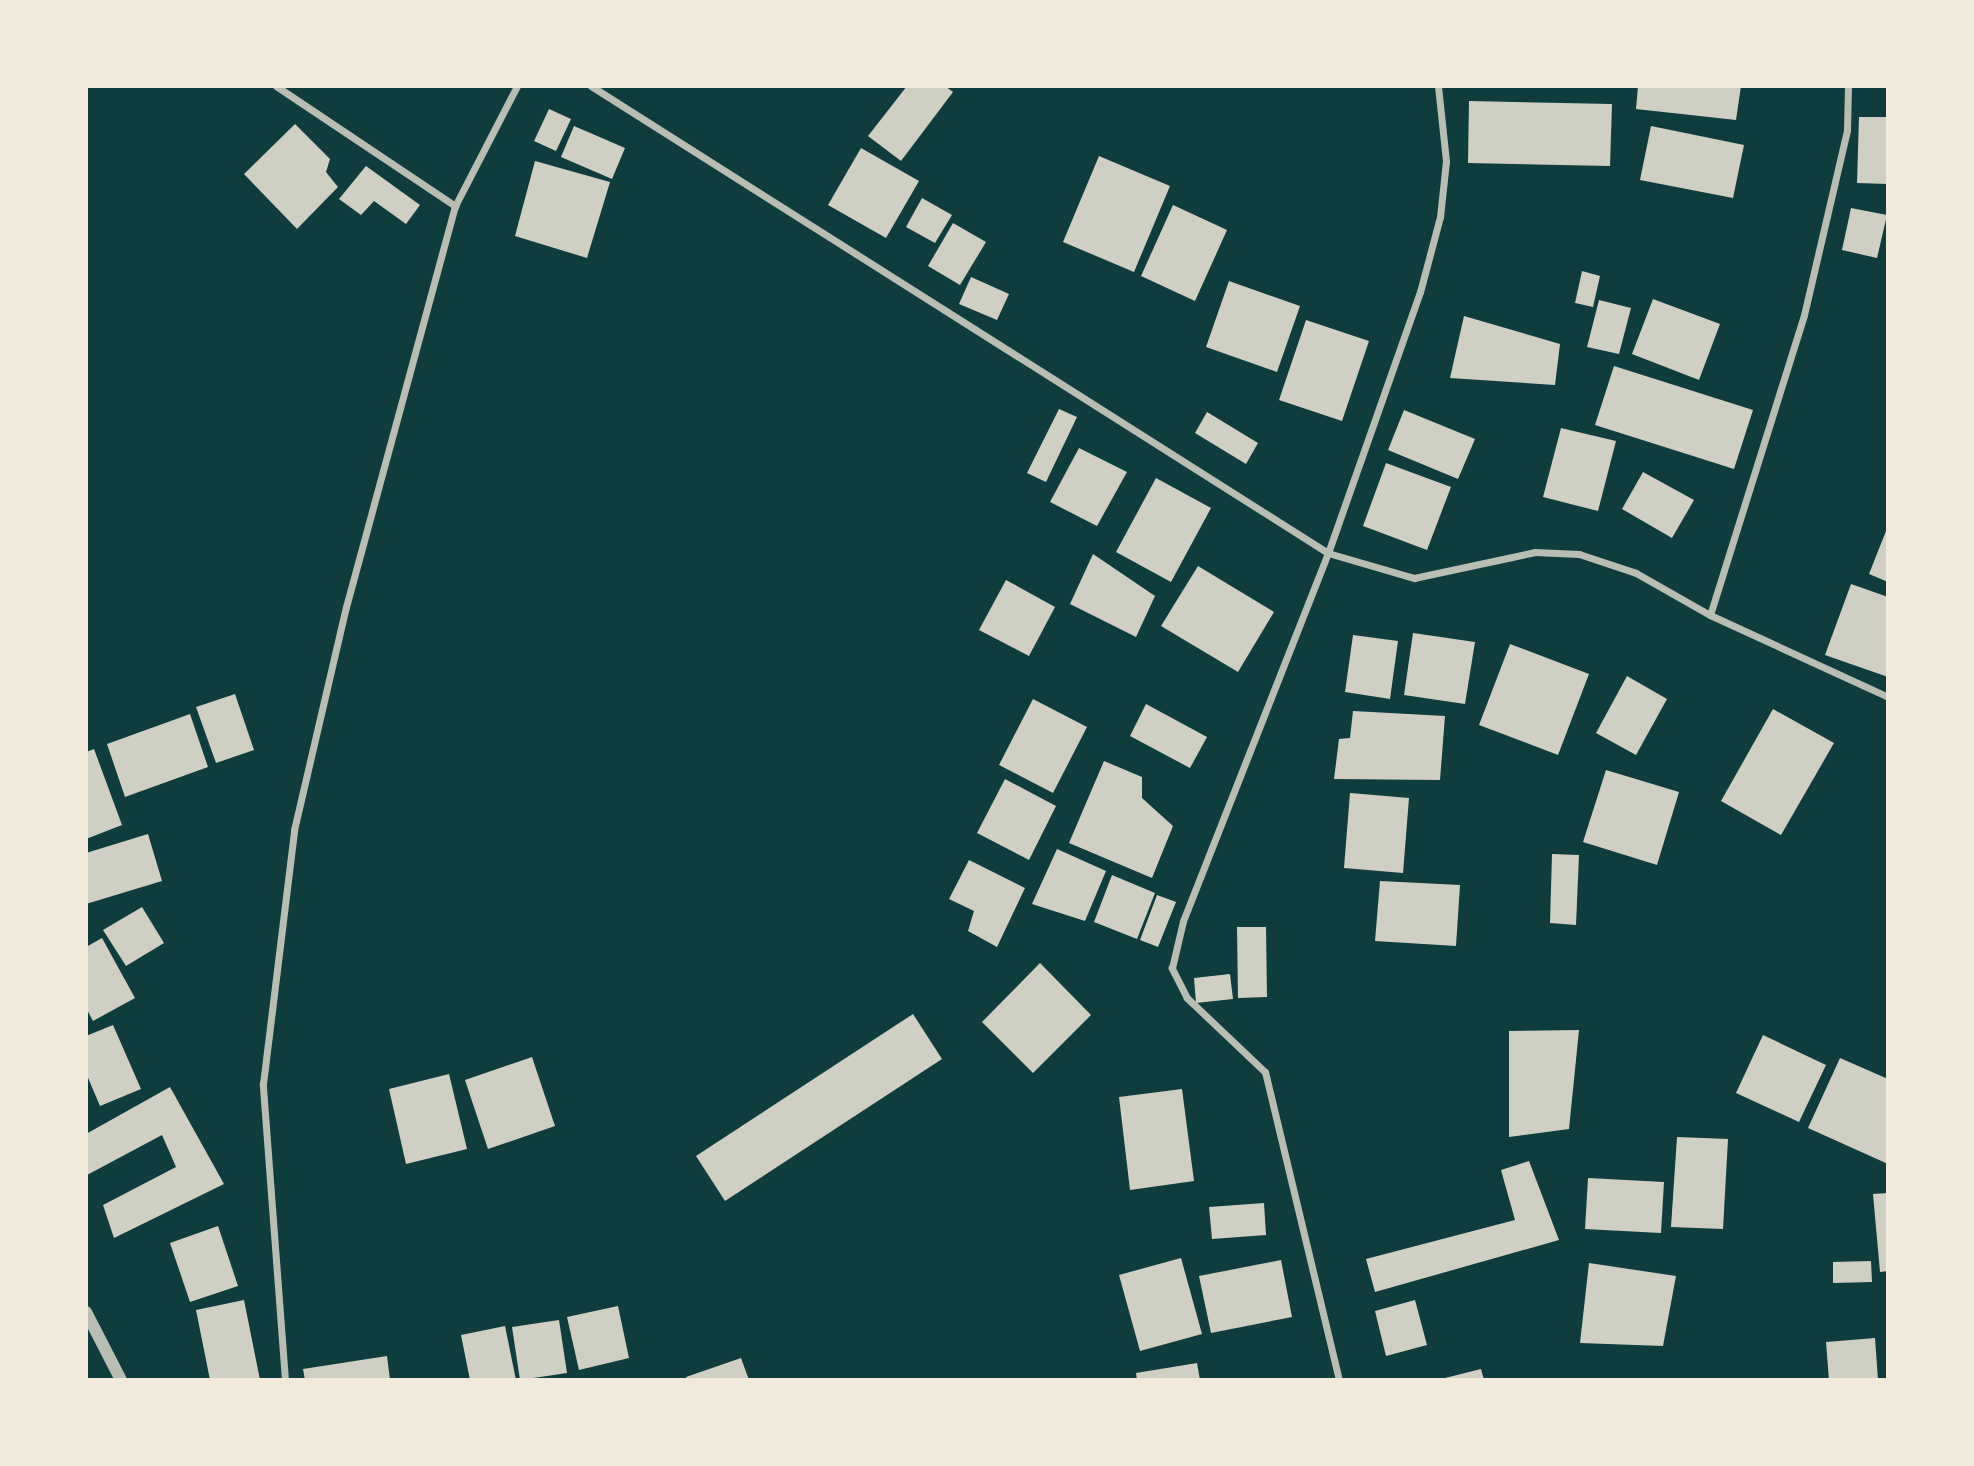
<!DOCTYPE html>
<html>
<head>
<meta charset="utf-8">
<style>
	body { margin:0 }
	#map { position:relative; width:1974px; height:1466px; overflow:hidden; background:#0f3d3e; font-family:"Roboto Condensed",sans-serif }
	div>[style] { position:absolute }
	[style*='--x'] { left:calc(var(--x)*1px); top:calc(var(--y)*1px); width:calc(var(--w)*1px); rotate:calc(var(--a)*1deg) }
	.building>* { inset:0; background:#cfcfc3 }
	.minor>* { height:7px; margin:-3.5px; padding:0 3.5px; transform-origin:3.5px; border-radius:3.5px; background:#b8beb3 }
	.tertiary>* { height:12px; margin:-6px; padding:0 6px; transform-origin:6px; border-radius:6px; background:#b8beb3 }
	span { translate:-50% -50%; white-space:nowrap; text-align:center; line-height:1.15; -webkit-text-stroke:6px #f1e9da; paint-order:stroke }
	.frame { position:absolute; inset:0; border:88px solid #f1e9da; pointer-events:none }
</style>
</head>
<body>
<div id="map">
	<div class="building">
		<div style="clip-path:polygon(907px 86px,945px 86px,953px 92px,901px 161px,868px 136px)"></div>
		<div style="clip-path:polygon(1638px 86px,1741px 86px,1736px 120px,1636px 109px)"></div>
		<div style="clip-path:polygon(1469px 101px,1612px 104px,1610px 166px,1468px 163px)"></div>
		<div style="clip-path:polygon(549px 109px,571px 119px,556px 151px,534px 141px)"></div>
		<div style="clip-path:polygon(1859px 117px,1888px 117px,1888px 184px,1857px 183px)"></div>
		<div style="clip-path:polygon(295px 124px,330px 159px,326px 172px,338px 187px,297px 229px,244px 174px)"></div>
		<div style="clip-path:polygon(574px 126px,625px 148px,612px 179px,561px 157px)"></div>
		<div style="clip-path:polygon(1651px 126px,1744px 145px,1733px 198px,1640px 180px)"></div>
		<div style="clip-path:polygon(861px 148px,919px 181px,886px 238px,828px 205px)"></div>
		<div style="clip-path:polygon(1099px 156px,1170px 186px,1134px 272px,1063px 242px)"></div>
		<div style="clip-path:polygon(535px 161px,610px 182px,587px 258px,515px 236px)"></div>
		<div style="clip-path:polygon(366px 166px,420px 205px,406px 224px,374px 201px,361px 215px,339px 199px)"></div>
		<div style="clip-path:polygon(922px 198px,952px 215px,935px 243px,906px 227px)"></div>
		<div style="clip-path:polygon(1173px 205px,1227px 230px,1195px 301px,1141px 276px)"></div>
		<div style="clip-path:polygon(1851px 208px,1887px 215px,1877px 258px,1842px 250px)"></div>
		<div style="clip-path:polygon(953px 223px,986px 242px,960px 285px,928px 266px)"></div>
		<div style="clip-path:polygon(1582px 271px,1600px 276px,1593px 307px,1575px 303px)"></div>
		<div style="clip-path:polygon(971px 277px,1009px 294px,997px 320px,959px 304px)"></div>
		<div style="clip-path:polygon(1229px 281px,1300px 306px,1277px 372px,1206px 347px)"></div>
		<div style="clip-path:polygon(1653px 299px,1720px 324px,1699px 380px,1632px 354px)"></div>
		<div style="clip-path:polygon(1599px 300px,1631px 308px,1619px 354px,1587px 347px)"></div>
		<div style="clip-path:polygon(1464px 316px,1560px 344px,1555px 385px,1450px 378px)"></div>
		<div style="clip-path:polygon(1306px 320px,1369px 341px,1342px 421px,1279px 400px)"></div>
		<div style="clip-path:polygon(1614px 366px,1753px 410px,1734px 469px,1595px 425px)"></div>
		<div style="clip-path:polygon(1059px 409px,1077px 417px,1046px 482px,1027px 473px)"></div>
		<div style="clip-path:polygon(1404px 410px,1475px 439px,1458px 479px,1388px 450px)"></div>
		<div style="clip-path:polygon(1207px 412px,1258px 443px,1246px 464px,1195px 433px)"></div>
		<div style="clip-path:polygon(1561px 428px,1616px 441px,1598px 511px,1543px 497px)"></div>
		<div style="clip-path:polygon(1079px 448px,1127px 472px,1097px 526px,1050px 502px)"></div>
		<div style="clip-path:polygon(1386px 463px,1451px 487px,1427px 550px,1363px 526px)"></div>
		<div style="clip-path:polygon(1643px 472px,1694px 500px,1672px 538px,1622px 509px)"></div>
		<div style="clip-path:polygon(1156px 478px,1211px 508px,1171px 582px,1116px 552px)"></div>
		<div style="clip-path:polygon(1888px 526px,1888px 582px,1869px 574px)"></div>
		<div style="clip-path:polygon(1093px 554px,1155px 596px,1136px 637px,1070px 604px)"></div>
		<div style="clip-path:polygon(1198px 566px,1274px 612px,1238px 672px,1161px 626px)"></div>
		<div style="clip-path:polygon(1006px 580px,1055px 607px,1029px 656px,979px 630px)"></div>
		<div style="clip-path:polygon(1851px 584px,1888px 597px,1888px 677px,1825px 655px)"></div>
		<div style="clip-path:polygon(1413px 633px,1475px 642px,1465px 704px,1404px 695px)"></div>
		<div style="clip-path:polygon(1353px 635px,1398px 641px,1390px 699px,1345px 692px)"></div>
		<div style="clip-path:polygon(1510px 644px,1589px 674px,1558px 755px,1479px 725px)"></div>
		<div style="clip-path:polygon(1627px 676px,1667px 699px,1636px 755px,1596px 733px)"></div>
		<div style="clip-path:polygon(235px 694px,254px 750px,216px 763px,196px 707px)"></div>
		<div style="clip-path:polygon(1033px 699px,1087px 727px,1053px 793px,999px 765px)"></div>
		<div style="clip-path:polygon(1146px 704px,1207px 737px,1190px 768px,1130px 736px)"></div>
		<div style="clip-path:polygon(1773px 709px,1834px 743px,1781px 835px,1721px 801px)"></div>
		<div style="clip-path:polygon(1353px 711px,1445px 716px,1440px 780px,1334px 779px,1339px 739px,1350px 738px)"></div>
		<div style="clip-path:polygon(190px 714px,208px 767px,125px 797px,107px 744px)"></div>
		<div style="clip-path:polygon(94px 749px,122px 825px,86px 839px,86px 752px)"></div>
		<div style="clip-path:polygon(1104px 761px,1142px 777px,1142px 798px,1173px 826px,1152px 878px,1069px 843px)"></div>
		<div style="clip-path:polygon(1606px 770px,1679px 792px,1657px 865px,1583px 842px)"></div>
		<div style="clip-path:polygon(1005px 779px,1056px 806px,1029px 860px,977px 833px)"></div>
		<div style="clip-path:polygon(1350px 793px,1409px 798px,1403px 873px,1344px 868px)"></div>
		<div style="clip-path:polygon(148px 834px,162px 881px,86px 904px,86px 853px)"></div>
		<div style="clip-path:polygon(1057px 849px,1106px 871px,1085px 921px,1032px 904px)"></div>
		<div style="clip-path:polygon(1552px 854px,1579px 855px,1576px 925px,1550px 923px)"></div>
		<div style="clip-path:polygon(969px 860px,1025px 888px,997px 947px,968px 931px,974px 911px,949px 899px)"></div>
		<div style="clip-path:polygon(1112px 875px,1155px 893px,1137px 939px,1094px 922px)"></div>
		<div style="clip-path:polygon(1380px 881px,1460px 885px,1456px 946px,1375px 941px)"></div>
		<div style="clip-path:polygon(1157px 895px,1176px 902px,1158px 947px,1140px 940px)"></div>
		<div style="clip-path:polygon(142px 907px,164px 943px,126px 966px,103px 930px)"></div>
		<div style="clip-path:polygon(1237px 927px,1266px 927px,1267px 997px,1238px 998px)"></div>
		<div style="clip-path:polygon(102px 938px,135px 998px,93px 1021px,86px 1008px,86px 947px)"></div>
		<div style="clip-path:polygon(1040px 963px,1091px 1015px,1033px 1073px,982px 1022px)"></div>
		<div style="clip-path:polygon(1230px 974px,1233px 999px,1196px 1003px,1194px 978px)"></div>
		<div style="clip-path:polygon(913px 1014px,942px 1059px,725px 1201px,696px 1156px)"></div>
		<div style="clip-path:polygon(113px 1025px,141px 1089px,100px 1106px,86px 1073px,86px 1036px)"></div>
		<div style="clip-path:polygon(1579px 1030px,1569px 1129px,1509px 1137px,1509px 1031px)"></div>
		<div style="clip-path:polygon(1763px 1035px,1826px 1065px,1799px 1122px,1736px 1093px)"></div>
		<div style="clip-path:polygon(532px 1057px,555px 1126px,488px 1149px,465px 1080px)"></div>
		<div style="clip-path:polygon(1840px 1058px,1888px 1079px,1888px 1164px,1808px 1128px)"></div>
		<div style="clip-path:polygon(449px 1074px,467px 1149px,406px 1164px,389px 1089px)"></div>
		<div style="clip-path:polygon(170px 1087px,224px 1184px,114px 1238px,103px 1205px,176px 1167px,162px 1135px,87px 1175px,86px 1134px)"></div>
		<div style="clip-path:polygon(1182px 1089px,1194px 1181px,1130px 1190px,1119px 1097px)"></div>
		<div style="clip-path:polygon(1677px 1137px,1728px 1139px,1723px 1229px,1671px 1227px)"></div>
		<div style="clip-path:polygon(1529px 1161px,1559px 1240px,1375px 1292px,1366px 1259px,1515px 1220px,1501px 1170px)"></div>
		<div style="clip-path:polygon(1588px 1178px,1664px 1182px,1661px 1233px,1585px 1229px)"></div>
		<div style="clip-path:polygon(1888px 1193px,1888px 1271px,1880px 1272px,1873px 1194px)"></div>
		<div style="clip-path:polygon(1264px 1203px,1266px 1235px,1212px 1239px,1209px 1207px)"></div>
		<div style="clip-path:polygon(218px 1226px,238px 1286px,190px 1302px,170px 1243px)"></div>
		<div style="clip-path:polygon(1181px 1258px,1202px 1334px,1140px 1351px,1119px 1275px)"></div>
		<div style="clip-path:polygon(1281px 1260px,1292px 1317px,1211px 1333px,1199px 1276px)"></div>
		<div style="clip-path:polygon(1871px 1261px,1872px 1282px,1833px 1283px,1833px 1262px)"></div>
		<div style="clip-path:polygon(1589px 1263px,1676px 1276px,1663px 1346px,1580px 1343px)"></div>
		<div style="clip-path:polygon(244px 1300px,260px 1380px,210px 1380px,196px 1310px)"></div>
		<div style="clip-path:polygon(1415px 1300px,1427px 1345px,1386px 1356px,1375px 1311px)"></div>
		<div style="clip-path:polygon(618px 1306px,629px 1358px,579px 1370px,567px 1317px)"></div>
		<div style="clip-path:polygon(559px 1320px,567px 1373px,520px 1380px,512px 1327px)"></div>
		<div style="clip-path:polygon(505px 1326px,516px 1380px,470px 1380px,461px 1335px)"></div>
		<div style="clip-path:polygon(1875px 1338px,1878px 1380px,1829px 1380px,1826px 1342px)"></div>
		<div style="clip-path:polygon(387px 1356px,390px 1380px,305px 1380px,303px 1369px)"></div>
		<div style="clip-path:polygon(741px 1358px,749px 1380px,687px 1380px,686px 1377px)"></div>
		<div style="clip-path:polygon(1197px 1363px,1200px 1380px,1137px 1380px,1136px 1373px)"></div>
		<div style="clip-path:polygon(1481px 1369px,1484px 1380px,1442px 1380px,1441px 1379px)"></div>
	</div>
	<div class="minor">
		<div style="--x:276;--y:86;--w:216;--a:33.8"></div>
		<div style="--x:591;--y:86;--w:873;--a:32.36"></div>
		<div style="--x:1328;--y:553;--w:90;--a:16.2"></div>
		<div style="--x:1414;--y:578;--w:124;--a:-12.1"></div>
		<div style="--x:1535;--y:552;--w:44;--a:2.6"></div>
		<div style="--x:1579;--y:554;--w:60;--a:18.4"></div>
		<div style="--x:1636;--y:573;--w:85;--a:29.6"></div>
		<div style="--x:1710;--y:615;--w:196;--a:24.7"></div>
		<div style="--x:1710;--y:615;--w:314;--a:-72.6"></div>
		<div style="--x:1804;--y:315;--w:190;--a:-76.9"></div>
		<div style="--x:1847;--y:130;--w:44;--a:-88.7"></div>
		<div style="--x:285;--y:1380;--w:297;--a:-94.3"></div>
		<div style="--x:263;--y:1084;--w:256;--a:-83"></div>
		<div style="--x:294;--y:830;--w:229;--a:-76.9"></div>
		<div style="--x:346;--y:607;--w:416;--a:-74.8"></div>
		<div style="--x:455;--y:206;--w:135;--a:-62.7"></div>
		<div style="--x:1339;--y:1380;--w:317;--a:-103.5"></div>
		<div style="--x:1265;--y:1072;--w:108;--a:-136.5"></div>
		<div style="--x:1187;--y:998;--w:34;--a:-117"></div>
		<div style="--x:1172;--y:968;--w:48;--a:-76.8"></div>
		<div style="--x:1183;--y:921;--w:396;--a:-68.5"></div>
		<div style="--x:1328;--y:553;--w:277;--a:-70.6"></div>
		<div style="--x:1420;--y:292;--w:78;--a:-75.1"></div>
		<div style="--x:1440;--y:217;--w:56;--a:-83.9"></div>
		<div style="--x:1446;--y:161;--w:75;--a:-96.1"></div>
	</div>
	<div class="tertiary">
		<div style="--x:86;--y:1312;--w:76;--a:62.8"></div>
	</div>
	<div class="frame"></div>
</div>
</body>
</html>
